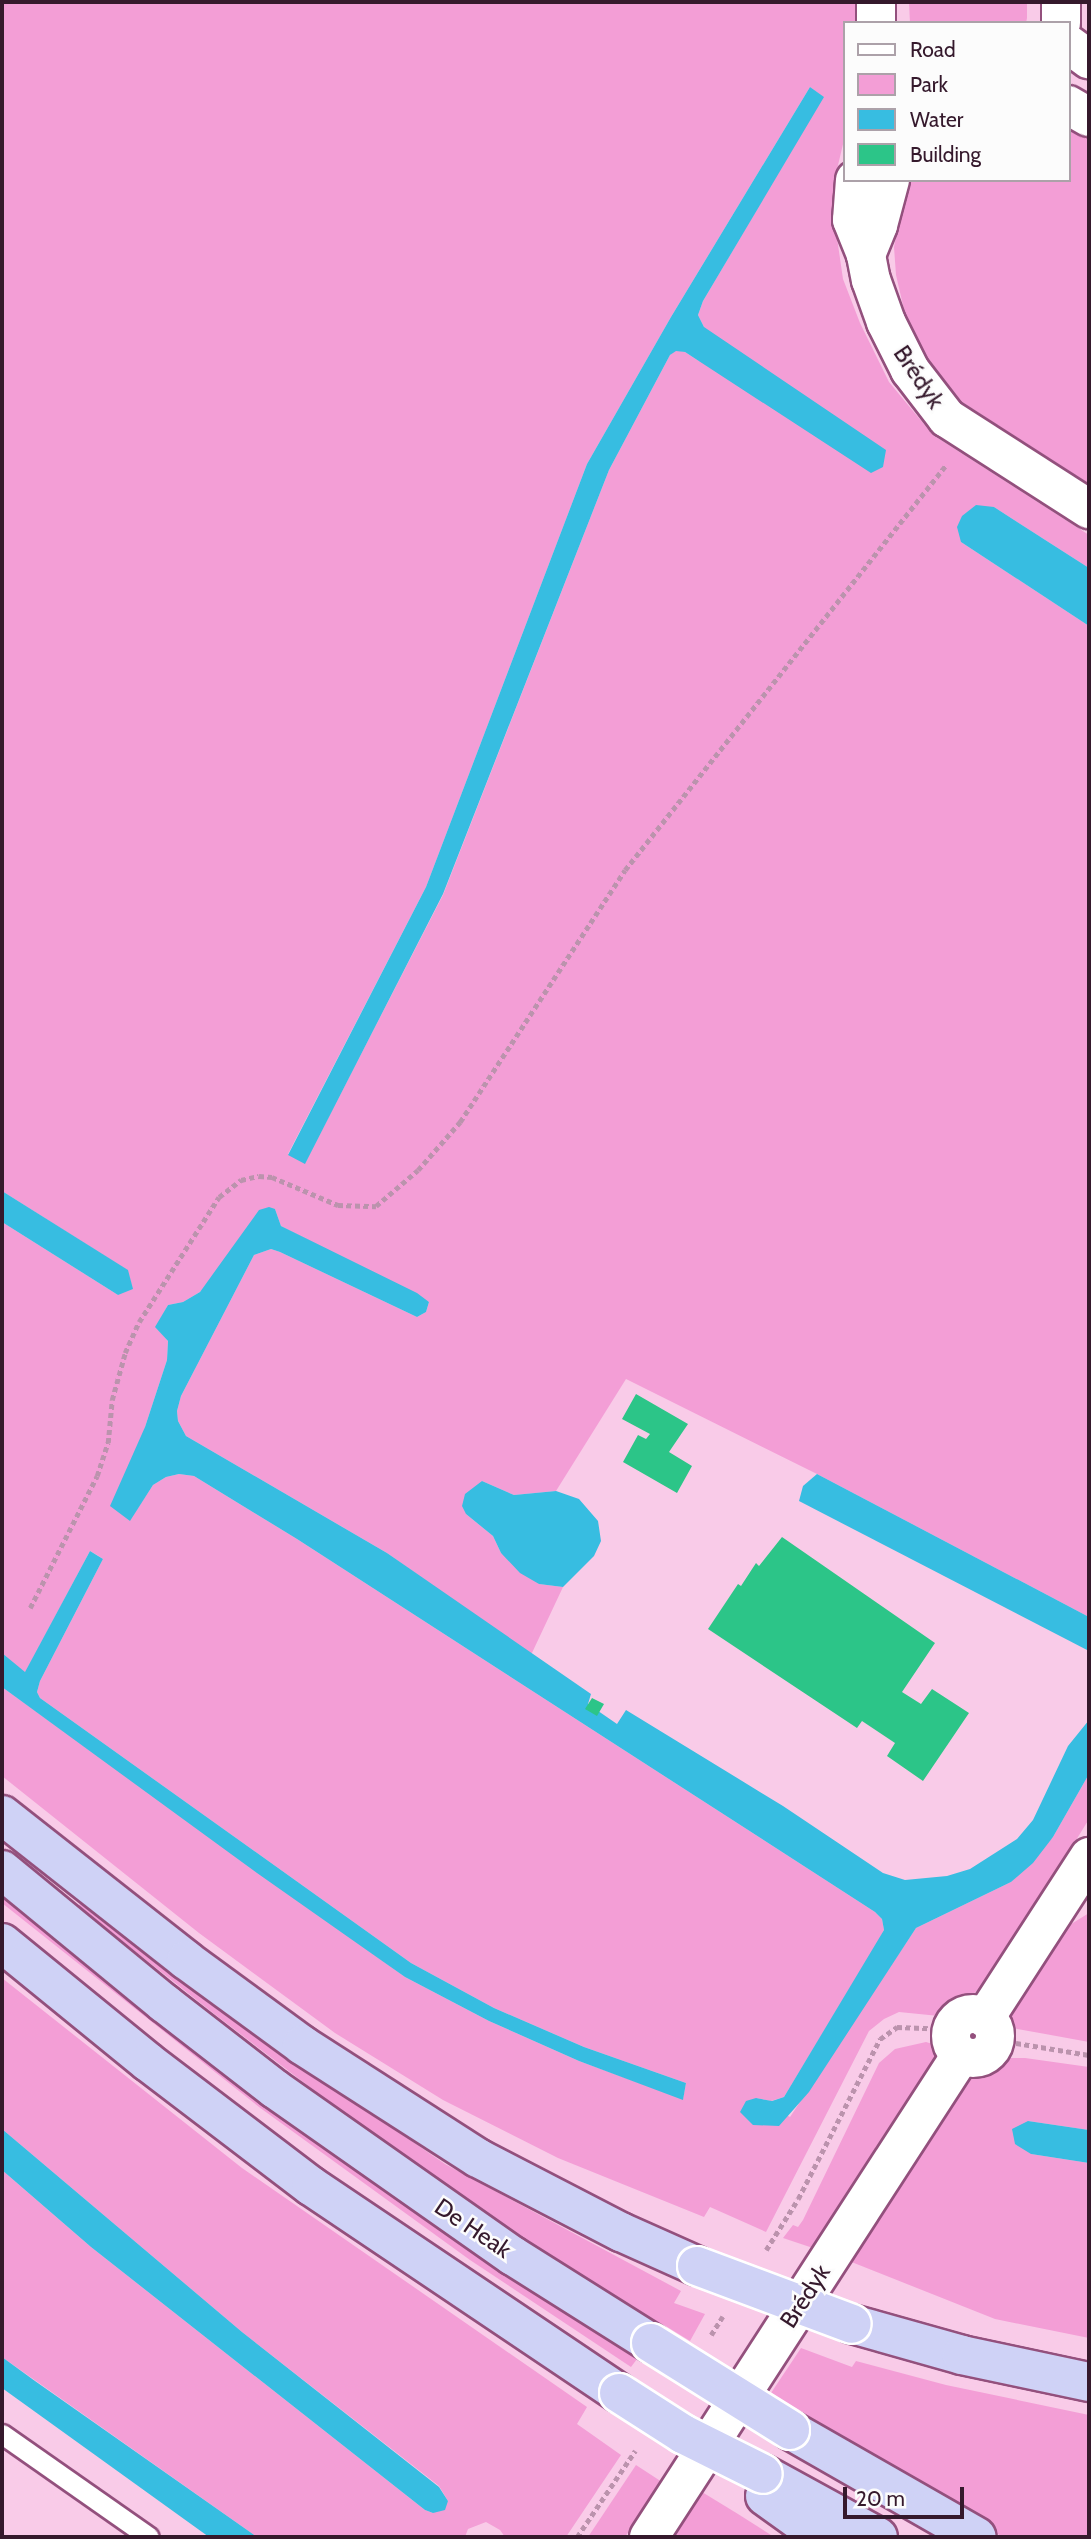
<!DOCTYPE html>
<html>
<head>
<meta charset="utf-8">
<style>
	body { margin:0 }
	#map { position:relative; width:1091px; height:2539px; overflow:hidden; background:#f9cbe8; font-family:Cabin,sans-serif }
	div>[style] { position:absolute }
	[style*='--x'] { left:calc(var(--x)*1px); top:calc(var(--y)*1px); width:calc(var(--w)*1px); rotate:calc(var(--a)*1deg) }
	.green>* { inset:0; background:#f39ed6 }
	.water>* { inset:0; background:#37bde1 }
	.building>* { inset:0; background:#2cc588 }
	.path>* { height:4.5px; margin-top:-2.25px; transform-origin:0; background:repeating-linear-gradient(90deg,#bb93ad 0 5px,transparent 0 8.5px) }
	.roads { filter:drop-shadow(2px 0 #93507d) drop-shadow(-2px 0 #93507d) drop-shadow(0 2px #93507d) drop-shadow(0 -2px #93507d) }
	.service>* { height:19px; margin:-9.5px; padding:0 9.5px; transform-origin:9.5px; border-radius:9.5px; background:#fff }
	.tertiary>* { height:38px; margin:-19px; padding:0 19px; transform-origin:19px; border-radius:19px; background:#fff }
	.tertiary>.ring { margin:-19px; padding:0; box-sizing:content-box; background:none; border:38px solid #fff; border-radius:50% }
	.trunk>* { height:38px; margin:-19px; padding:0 19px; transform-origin:19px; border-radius:19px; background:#cfd2f6 }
	.bridges { filter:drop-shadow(2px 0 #fff) drop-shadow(-2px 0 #fff) drop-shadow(0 2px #fff) drop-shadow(0 -2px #fff) }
	.trunk-bridge>* { height:38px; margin:-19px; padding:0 19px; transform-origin:19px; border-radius:19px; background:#cfd2f6 }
	span { translate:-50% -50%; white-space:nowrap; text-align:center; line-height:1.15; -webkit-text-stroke:5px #fcfcfc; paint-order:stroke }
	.street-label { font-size:24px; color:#35192c }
	.frame { position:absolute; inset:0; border:4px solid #35192c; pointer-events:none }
	.legend { position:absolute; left:843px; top:21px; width:228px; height:161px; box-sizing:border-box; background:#fcfcfc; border:2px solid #aca1a9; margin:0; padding:9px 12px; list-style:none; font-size:21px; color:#35192c }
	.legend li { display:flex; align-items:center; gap:14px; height:35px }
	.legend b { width:35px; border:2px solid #aca1a9 }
	.scale { position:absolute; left:843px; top:2487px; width:121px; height:32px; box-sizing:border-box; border:4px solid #35192c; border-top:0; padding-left:9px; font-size:21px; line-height:24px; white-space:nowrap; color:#35192c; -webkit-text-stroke:5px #fcfcfc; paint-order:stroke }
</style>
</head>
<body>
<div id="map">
	<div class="green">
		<div style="clip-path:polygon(evenodd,2px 2px,857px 2px,857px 23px,844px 23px,844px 140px,834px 182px,836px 231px,843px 279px,860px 323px,889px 382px,933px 435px,1089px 535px,1089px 568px,994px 507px,961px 542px,1089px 626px,1089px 1617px,817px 1474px,626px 1379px,556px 1491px,514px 1495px,482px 1481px,466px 1514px,493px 1536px,501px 1553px,539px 1584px,563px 1587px,531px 1655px,387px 1553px,186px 1436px,178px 1421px,177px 1411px,181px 1396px,254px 1255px,271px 1249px,280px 1252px,417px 1317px,426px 1312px,429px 1302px,281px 1226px,275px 1209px,200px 1292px,183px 1302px,168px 1305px,156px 1327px,168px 1341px,167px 1360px,145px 1427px,130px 1520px,153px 1485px,166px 1477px,179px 1474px,194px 1476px,297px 1539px,875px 1912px,882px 1919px,884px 1930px,877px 1944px,784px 2097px,771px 2101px,756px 2098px,790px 2117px,916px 1928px,1011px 1882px,1053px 1837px,1089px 1774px,1089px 1819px,992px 1977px,960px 2006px,939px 2016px,899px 2012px,884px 2019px,869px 2031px,766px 2232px,710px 2207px,704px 2217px,558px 2158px,443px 2100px,335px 2033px,199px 1933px,2px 1776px,2px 1687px,405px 1977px,489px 2021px,579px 2061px,683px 2099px,686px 2083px,584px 2047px,494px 2008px,411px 1963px,40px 1698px,37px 1692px,40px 1681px,103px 1559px,97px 1555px,90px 1551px,25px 1673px,2px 1653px,2px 1222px,118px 1295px,127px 1270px,2px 1191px,2px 2px,810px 87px,823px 97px,703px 301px,698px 315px,704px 327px,699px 361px,685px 352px,676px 350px,670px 355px,609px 470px,443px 895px,305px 1163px,288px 1154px,426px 887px,587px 464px,671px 317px,810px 87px)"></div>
		<div style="clip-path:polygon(909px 2px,1027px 2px,1027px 18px,1026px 23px,910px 23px)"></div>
		<div style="clip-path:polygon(1068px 124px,1089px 135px,1089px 484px,962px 402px,928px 359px,905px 314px,896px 275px,894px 247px,907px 180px,1068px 180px)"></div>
		<div style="clip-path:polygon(2px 1889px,476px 2251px,637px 2359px,631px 2367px,470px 2260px,259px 2107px,2px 1903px)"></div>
		<div style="clip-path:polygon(80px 1904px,217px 2007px,445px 2164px,681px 2291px,674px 2303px,705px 2314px,690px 2341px,664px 2325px,613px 2304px,367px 2131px,213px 2013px,78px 1906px)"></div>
		<div style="clip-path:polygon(1089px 1913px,1089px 2042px,1007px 2027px,1018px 2001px,1068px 1926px)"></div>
		<div style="clip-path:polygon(2px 1978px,242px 2168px,587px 2407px,577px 2424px,621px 2455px,566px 2537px,505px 2537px,500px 2530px,486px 2522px,468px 2529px,465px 2537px,257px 2537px,2px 2357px,2px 2170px,91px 2247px,425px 2510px,433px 2513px,448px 2501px,439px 2486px,242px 2332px,2px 2129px)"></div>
		<div style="clip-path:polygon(926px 2042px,939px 2046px,930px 2070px,813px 2248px,783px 2238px,793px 2225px,798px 2227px,803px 2220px,879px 2063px,895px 2049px)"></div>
		<div style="clip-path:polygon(1006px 2058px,1025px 2058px,1089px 2067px,1089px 2130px,1028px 2121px,1031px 2154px,1089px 2163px,1089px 2338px,995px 2319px,849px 2261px,963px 2089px,974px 2075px)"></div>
		<div style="clip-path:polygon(801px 2348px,852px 2367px,856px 2361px,946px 2385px,1089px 2415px,1089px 2537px,1003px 2537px,812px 2429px,816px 2422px,771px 2393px)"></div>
		<div style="clip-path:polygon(636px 2465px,662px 2482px,625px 2537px,588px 2537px)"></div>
		<div style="clip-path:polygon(702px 2492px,738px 2514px,774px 2537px,673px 2537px)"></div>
	</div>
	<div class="water">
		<div style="clip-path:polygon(810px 87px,824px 97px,703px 301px,698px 315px,704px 327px,886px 450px,883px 467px,871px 473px,685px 352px,676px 351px,670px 355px,609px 470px,443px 894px,305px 1164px,288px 1155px,426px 887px,587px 464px,671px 317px)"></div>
		<div style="clip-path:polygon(976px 505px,994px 507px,1089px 568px,1089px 626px,961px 542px,957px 527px,962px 516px)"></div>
		<div style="clip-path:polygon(2px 1191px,128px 1270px,133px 1289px,118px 1295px,2px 1222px)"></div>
		<div style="clip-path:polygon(269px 1207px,275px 1209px,281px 1226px,417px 1293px,429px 1302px,426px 1312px,417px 1317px,280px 1252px,271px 1249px,254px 1255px,181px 1396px,177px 1411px,178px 1421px,186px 1436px,387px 1553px,591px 1694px,588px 1704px,617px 1724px,626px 1710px,783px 1806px,883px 1873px,905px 1880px,947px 1876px,970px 1869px,1017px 1839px,1033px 1820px,1068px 1746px,1089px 1720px,1089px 1774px,1053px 1837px,1033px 1863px,1011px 1882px,916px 1928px,809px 2092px,779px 2126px,753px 2125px,740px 2112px,746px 2101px,756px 2098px,772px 2101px,784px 2097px,884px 1930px,882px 1919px,875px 1912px,297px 1539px,194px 1476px,179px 1474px,166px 1477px,153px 1485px,130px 1521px,110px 1506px,145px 1427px,167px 1360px,168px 1341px,155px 1327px,168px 1305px,183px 1302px,200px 1292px,259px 1210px)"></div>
		<div style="clip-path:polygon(817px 1474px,1089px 1617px,1089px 1651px,799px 1501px,803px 1486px)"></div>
		<div style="clip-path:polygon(482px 1481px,514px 1495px,556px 1491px,579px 1499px,598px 1521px,601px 1541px,594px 1556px,563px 1587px,539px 1584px,520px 1573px,501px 1553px,493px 1536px,466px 1514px,462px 1506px,465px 1494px)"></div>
		<div style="clip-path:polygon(90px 1551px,103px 1559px,40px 1681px,37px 1692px,40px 1698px,411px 1963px,494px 2008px,584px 2047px,686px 2083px,683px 2100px,579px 2061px,489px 2021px,405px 1977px,257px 1873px,2px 1687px,2px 1653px,25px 1672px)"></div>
		<div style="clip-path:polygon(1028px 2121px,1089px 2130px,1089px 2163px,1031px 2154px,1015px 2144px,1012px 2129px)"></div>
		<div style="clip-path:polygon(2px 2129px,242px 2332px,439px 2487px,448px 2501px,445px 2510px,433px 2513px,425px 2510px,91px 2247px,2px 2170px)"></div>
		<div style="clip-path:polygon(2px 2357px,35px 2381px,257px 2537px,209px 2537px,2px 2388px)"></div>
	</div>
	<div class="building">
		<div style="clip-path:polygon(636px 1394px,688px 1424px,669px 1452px,692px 1466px,677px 1493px,623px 1462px,638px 1435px,646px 1439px,650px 1434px,622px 1419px)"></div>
		<div style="clip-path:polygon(782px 1537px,935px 1643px,902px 1692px,921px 1704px,932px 1689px,969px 1713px,923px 1781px,887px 1756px,895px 1743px,862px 1721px,857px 1728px,708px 1629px,738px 1584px,741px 1586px,756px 1563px,759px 1566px)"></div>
		<div style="clip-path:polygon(592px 1698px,604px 1704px,597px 1716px,585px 1709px)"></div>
	</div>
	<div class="path">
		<div style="--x:30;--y:1608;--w:148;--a:-63.1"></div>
		<div style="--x:97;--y:1476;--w:35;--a:-72"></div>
		<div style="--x:108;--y:1443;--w:43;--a:-84.7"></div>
		<div style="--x:112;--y:1400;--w:49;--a:-74.5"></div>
		<div style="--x:125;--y:1353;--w:34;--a:-66"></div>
		<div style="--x:139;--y:1322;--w:148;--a:-57.4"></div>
		<div style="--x:219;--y:1197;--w:28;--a:-38"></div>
		<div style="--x:241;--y:1180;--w:18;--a:-13"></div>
		<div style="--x:259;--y:1176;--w:13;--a:4"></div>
		<div style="--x:272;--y:1177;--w:72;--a:23"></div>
		<div style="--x:338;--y:1205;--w:38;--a:2"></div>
		<div style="--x:376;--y:1206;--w:55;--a:-40.6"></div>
		<div style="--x:418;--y:1170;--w:64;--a:-48.8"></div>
		<div style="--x:460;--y:1122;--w:301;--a:-56.8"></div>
		<div style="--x:625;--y:870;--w:517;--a:-51.6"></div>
		<div style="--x:1016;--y:2043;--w:74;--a:9.3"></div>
		<div style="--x:766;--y:2250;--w:60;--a:-57.9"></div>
		<div style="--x:798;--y:2199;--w:180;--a:-62.9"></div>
		<div style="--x:880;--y:2039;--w:21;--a:-35"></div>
		<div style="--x:897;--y:2027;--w:34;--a:2"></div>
		<div style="--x:711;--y:2335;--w:22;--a:-58"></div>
		<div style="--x:577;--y:2537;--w:104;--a:-56"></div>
	</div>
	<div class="roads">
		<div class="service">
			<div style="--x:2;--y:2434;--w:179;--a:35"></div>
		</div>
		<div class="tertiary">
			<div style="--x:876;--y:2;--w:21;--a:90"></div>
			<div style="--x:1061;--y:23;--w:21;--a:-90"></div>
			<div style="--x:1068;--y:44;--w:26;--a:36"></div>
			<div style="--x:1068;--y:105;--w:24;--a:30"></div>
			<div style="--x:855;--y:180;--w:40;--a:94.3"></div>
			<div style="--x:852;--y:220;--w:38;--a:68"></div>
			<div style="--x:866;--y:255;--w:25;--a:79"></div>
			<div style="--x:871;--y:280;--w:45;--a:70.3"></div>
			<div style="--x:886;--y:322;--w:54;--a:63.4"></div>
			<div style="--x:910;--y:370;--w:61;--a:52.4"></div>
			<div style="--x:947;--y:418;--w:169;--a:32.7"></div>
			<div style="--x:866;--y:255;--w:32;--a:-68"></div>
			<div style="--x:878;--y:225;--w:47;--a:-75.1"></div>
			<div class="ring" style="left:951px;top:2014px;width:6px;height:6px"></div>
			<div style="--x:985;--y:2018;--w:192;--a:-57.1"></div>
			<div style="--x:649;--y:2537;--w:574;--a:-57.08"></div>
		</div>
		<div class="trunk">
			<div style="--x:2;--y:1815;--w:234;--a:38.2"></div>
			<div style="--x:186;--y:1960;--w:144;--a:36.2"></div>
			<div style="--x:302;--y:2045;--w:209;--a:32.7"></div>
			<div style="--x:478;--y:2158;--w:161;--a:27.4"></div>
			<div style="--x:621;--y:2232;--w:83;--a:24.1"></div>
			<div style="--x:2;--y:1870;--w:210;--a:39.4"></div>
			<div style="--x:164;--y:2003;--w:140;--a:37.8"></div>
			<div style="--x:275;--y:2089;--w:291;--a:35.1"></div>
			<div style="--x:513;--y:2256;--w:163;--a:32.2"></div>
			<div style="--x:2;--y:1943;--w:188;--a:39.2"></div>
			<div style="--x:148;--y:2062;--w:205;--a:37.3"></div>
			<div style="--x:311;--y:2186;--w:371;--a:33.9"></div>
			<div style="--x:852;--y:2324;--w:114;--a:15.7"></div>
			<div style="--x:962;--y:2355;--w:130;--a:12"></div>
			<div style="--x:790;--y:2430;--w:215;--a:29.8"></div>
			<div style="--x:763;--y:2474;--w:131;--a:28.7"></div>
			<div style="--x:765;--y:2496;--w:70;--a:35.7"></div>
		</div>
	</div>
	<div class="bridges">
		<div class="trunk-bridge">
			<div style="--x:697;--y:2266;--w:165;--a:20.5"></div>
			<div style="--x:651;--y:2343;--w:164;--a:32"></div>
			<div style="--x:619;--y:2393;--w:76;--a:32.6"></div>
			<div style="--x:683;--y:2434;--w:89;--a:26.6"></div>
		</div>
	</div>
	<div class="street-label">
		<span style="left:919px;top:377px;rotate:56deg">Brédyk</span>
		<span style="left:473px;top:2228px;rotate:34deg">De Heak</span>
		<span style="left:805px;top:2296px;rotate:-57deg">Brédyk</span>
	</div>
	<div class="frame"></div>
	<ul class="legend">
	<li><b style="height:9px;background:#fff"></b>Road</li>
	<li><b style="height:19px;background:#f39ed6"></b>Park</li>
	<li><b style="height:19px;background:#37bde1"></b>Water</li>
	<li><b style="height:19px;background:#2cc588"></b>Building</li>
	</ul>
	<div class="scale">20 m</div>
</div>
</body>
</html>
